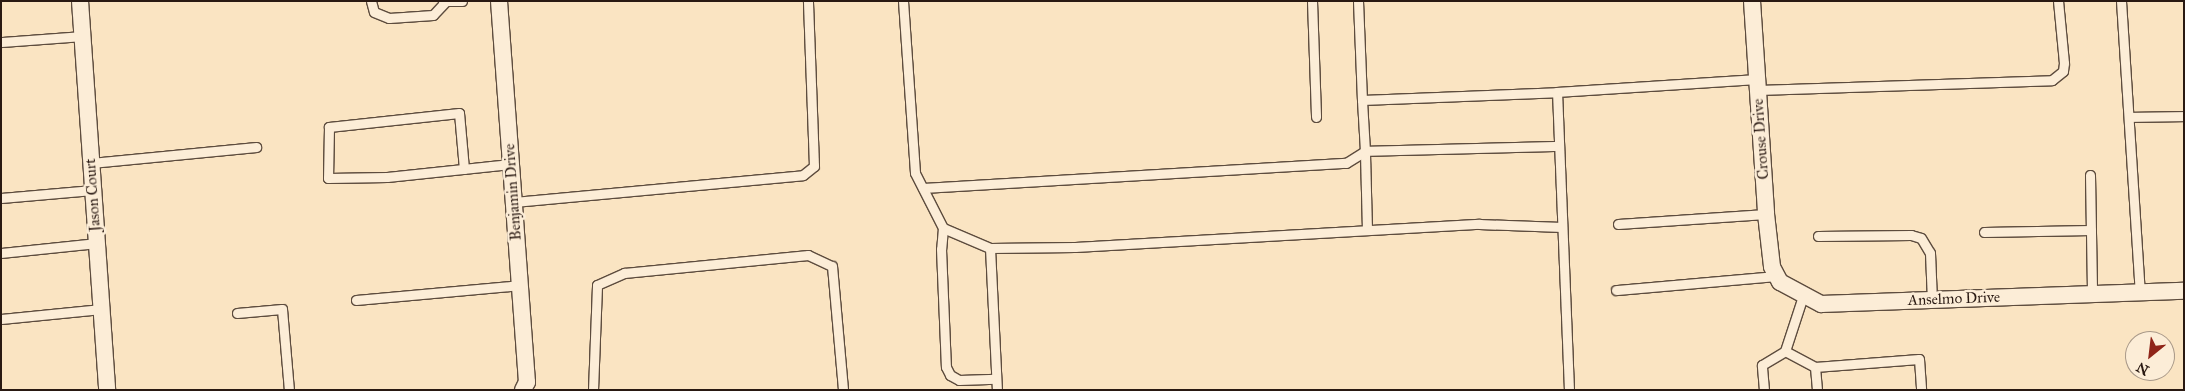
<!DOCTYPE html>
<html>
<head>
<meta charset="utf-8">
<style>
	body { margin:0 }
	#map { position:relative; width:2185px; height:391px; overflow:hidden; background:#fae4c2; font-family:"IM FELL Great Primer",serif }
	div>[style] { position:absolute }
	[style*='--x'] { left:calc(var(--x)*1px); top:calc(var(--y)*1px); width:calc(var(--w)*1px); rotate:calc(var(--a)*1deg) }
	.roads { filter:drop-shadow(1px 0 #5d4c3e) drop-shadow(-1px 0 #5d4c3e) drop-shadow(0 1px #5d4c3e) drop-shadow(0 -1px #5d4c3e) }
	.lane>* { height:9px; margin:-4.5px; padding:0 4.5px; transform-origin:4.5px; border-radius:4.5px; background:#fcedd7 }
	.street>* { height:16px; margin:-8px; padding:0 8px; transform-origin:8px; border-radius:8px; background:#fcedd7 }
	span { translate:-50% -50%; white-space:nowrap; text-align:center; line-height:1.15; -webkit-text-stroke:5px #fcedd7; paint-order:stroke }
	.street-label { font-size:15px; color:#291912 }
	.frame { position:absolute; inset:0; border:2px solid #291912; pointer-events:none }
	.north { position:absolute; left:2125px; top:331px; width:50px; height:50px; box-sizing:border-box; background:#fcedd7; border:1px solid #a89888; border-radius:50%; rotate:209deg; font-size:14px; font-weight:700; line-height:20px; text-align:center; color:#291912 }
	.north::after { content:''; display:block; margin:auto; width:18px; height:22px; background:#8f2418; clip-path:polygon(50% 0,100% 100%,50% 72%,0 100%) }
</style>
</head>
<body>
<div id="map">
	<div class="roads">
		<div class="lane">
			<div style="--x:371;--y:1;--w:11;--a:75"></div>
			<div style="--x:374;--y:12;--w:16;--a:22"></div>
			<div style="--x:389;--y:18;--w:44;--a:-3.9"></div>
			<div style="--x:433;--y:15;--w:18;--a:-47"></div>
			<div style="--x:443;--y:1;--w:19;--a:0"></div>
			<div style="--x:903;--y:1;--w:172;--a:86"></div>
			<div style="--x:915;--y:173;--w:62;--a:63"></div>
			<div style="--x:943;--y:228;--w:51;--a:23.1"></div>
			<div style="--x:990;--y:248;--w:142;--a:87.2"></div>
			<div style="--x:1312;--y:1;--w:116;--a:88"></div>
			<div style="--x:1358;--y:1;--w:99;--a:87.7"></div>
			<div style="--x:2121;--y:1;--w:292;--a:86.3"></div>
			<div style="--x:1;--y:42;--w:81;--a:-4.2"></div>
			<div style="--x:1758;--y:90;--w:294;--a:-1.9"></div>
			<div style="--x:2052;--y:80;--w:14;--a:-39"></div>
			<div style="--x:2063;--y:71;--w:8;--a:-83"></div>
			<div style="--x:2064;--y:63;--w:62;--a:-95.5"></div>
			<div style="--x:2129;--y:117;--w:55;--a:-1"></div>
			<div style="--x:91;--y:163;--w:166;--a:-5.5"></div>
			<div style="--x:464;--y:169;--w:56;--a:-95.1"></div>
			<div style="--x:459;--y:113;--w:131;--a:173.9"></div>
			<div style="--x:329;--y:127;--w:51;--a:91.1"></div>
			<div style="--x:328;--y:178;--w:59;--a:-1"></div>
			<div style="--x:387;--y:177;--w:105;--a:-6"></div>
			<div style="--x:491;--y:166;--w:20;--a:-6"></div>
			<div style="--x:2090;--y:175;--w:119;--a:89"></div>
			<div style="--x:923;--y:188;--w:424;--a:-3.4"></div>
			<div style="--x:1346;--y:163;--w:22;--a:-32"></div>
			<div style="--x:1365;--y:151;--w:51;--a:-93.4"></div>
			<div style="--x:1362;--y:100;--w:195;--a:-2.3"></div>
			<div style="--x:1;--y:198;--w:92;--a:-5"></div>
			<div style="--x:514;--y:202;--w:290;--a:-5.3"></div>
			<div style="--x:803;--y:175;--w:14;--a:-39"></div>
			<div style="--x:814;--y:166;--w:165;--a:-92.1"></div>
			<div style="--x:1618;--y:224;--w:148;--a:-3.9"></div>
			<div style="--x:943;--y:228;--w:21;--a:95"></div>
			<div style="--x:941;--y:249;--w:118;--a:87.6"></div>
			<div style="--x:946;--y:367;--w:9;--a:63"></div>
			<div style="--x:950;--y:375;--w:10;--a:29"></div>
			<div style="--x:959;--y:380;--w:37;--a:-2"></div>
			<div style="--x:1367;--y:230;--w:79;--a:-91.5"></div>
			<div style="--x:1365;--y:151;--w:194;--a:-1.5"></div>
			<div style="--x:1984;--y:232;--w:107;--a:-1.1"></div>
			<div style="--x:1818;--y:236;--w:93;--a:-0.6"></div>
			<div style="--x:1911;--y:235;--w:10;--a:17"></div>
			<div style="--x:1921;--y:238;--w:17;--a:59"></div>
			<div style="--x:1930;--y:253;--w:47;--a:87.6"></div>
			<div style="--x:990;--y:248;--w:85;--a:-0.7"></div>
			<div style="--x:1075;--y:247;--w:405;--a:-3.3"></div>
			<div style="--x:1479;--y:224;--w:83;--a:2.1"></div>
			<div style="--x:1;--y:253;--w:97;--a:-5.9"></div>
			<div style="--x:1616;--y:290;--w:162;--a:-5"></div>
			<div style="--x:356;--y:300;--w:165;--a:-5.2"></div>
			<div style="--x:237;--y:313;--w:45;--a:-5.1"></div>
			<div style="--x:282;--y:309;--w:81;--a:85.1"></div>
			<div style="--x:1;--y:319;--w:101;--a:-5.7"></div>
			<div style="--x:1785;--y:351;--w:34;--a:28"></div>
			<div style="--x:1815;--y:367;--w:104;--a:-4.4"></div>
			<div style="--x:1919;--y:359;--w:31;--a:86"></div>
			<div style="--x:1815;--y:367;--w:23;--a:85"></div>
			<div style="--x:593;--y:390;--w:105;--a:-87.8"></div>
			<div style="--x:597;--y:285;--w:30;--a:-24"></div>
			<div style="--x:624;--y:273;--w:185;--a:-5.6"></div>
			<div style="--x:808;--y:255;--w:26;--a:25"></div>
			<div style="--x:832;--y:266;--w:124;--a:84.9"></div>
			<div style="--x:1569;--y:390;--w:298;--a:-92.3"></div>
			<div style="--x:1557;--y:92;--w:200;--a:-3.7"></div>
			<div style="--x:1764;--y:390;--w:25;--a:-95"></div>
			<div style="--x:1762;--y:365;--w:27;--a:-31"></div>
			<div style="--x:1785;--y:351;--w:58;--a:-71.9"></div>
		</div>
		<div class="street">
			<div style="--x:80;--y:1;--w:390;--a:86"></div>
			<div style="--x:499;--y:1;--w:382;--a:85.8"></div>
			<div style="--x:527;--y:382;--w:9;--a:117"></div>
			<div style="--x:1752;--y:1;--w:213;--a:86.2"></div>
			<div style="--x:1766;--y:214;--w:53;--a:83.5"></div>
			<div style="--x:1772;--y:267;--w:17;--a:62"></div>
			<div style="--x:1780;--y:282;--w:47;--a:28.2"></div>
			<div style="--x:1821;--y:304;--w:363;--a:-2.1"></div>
		</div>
	</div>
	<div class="street-label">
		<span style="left:1761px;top:139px;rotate:-94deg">Crouse Drive</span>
		<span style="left:513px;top:192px;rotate:-94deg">Benjamin Drive</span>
		<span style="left:93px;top:195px;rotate:-94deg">Jason Court</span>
		<span style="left:1954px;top:299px;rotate:-2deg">Anselmo Drive</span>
	</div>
	<div class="frame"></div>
	<div class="north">N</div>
</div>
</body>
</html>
